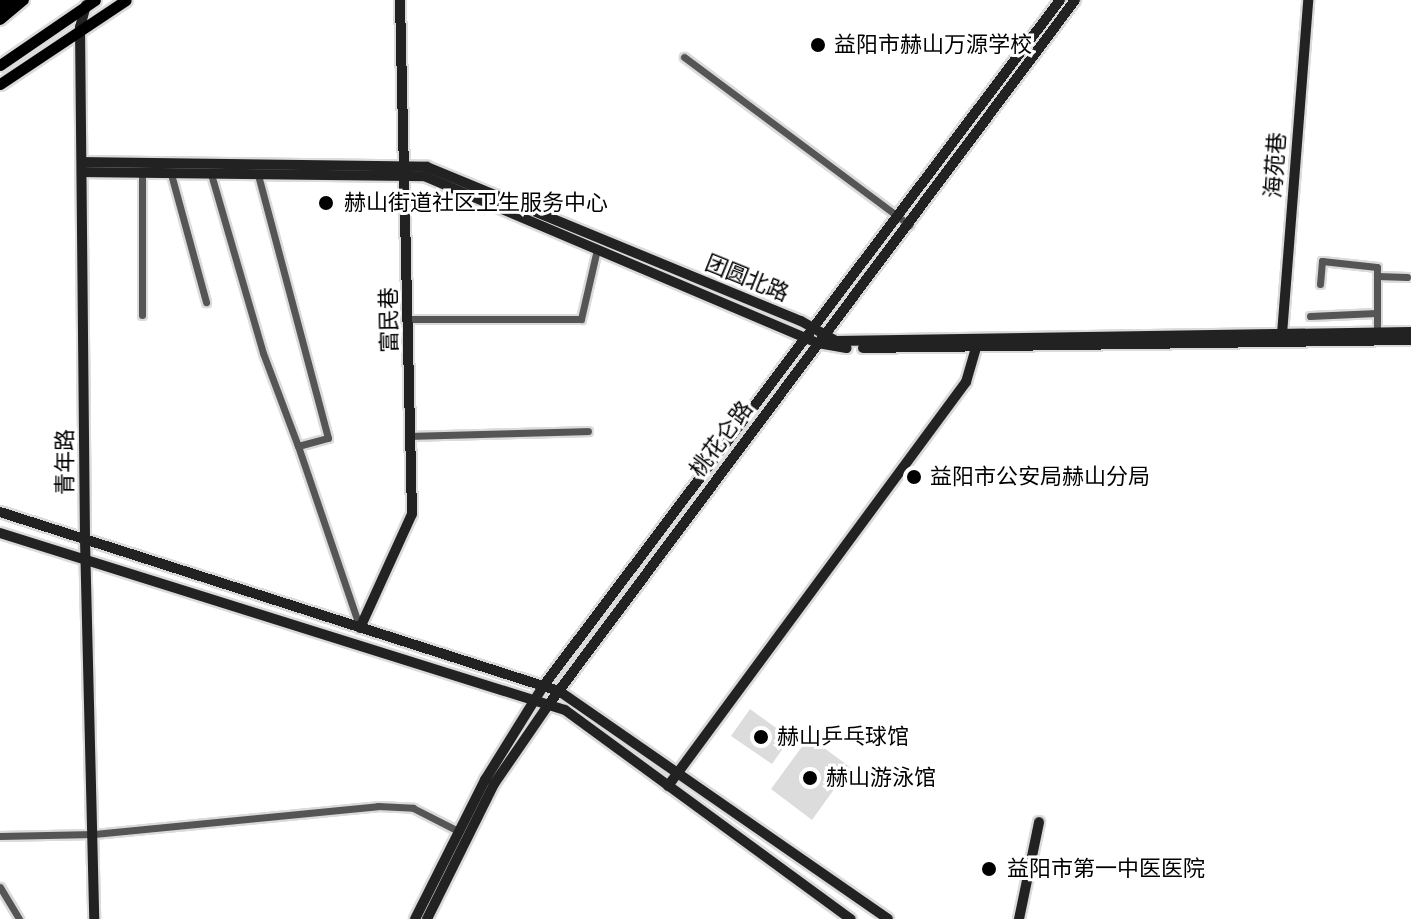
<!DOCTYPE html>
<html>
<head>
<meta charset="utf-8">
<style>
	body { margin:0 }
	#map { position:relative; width:1411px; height:919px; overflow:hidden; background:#fff; font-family:Roboto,"Noto Sans SC",sans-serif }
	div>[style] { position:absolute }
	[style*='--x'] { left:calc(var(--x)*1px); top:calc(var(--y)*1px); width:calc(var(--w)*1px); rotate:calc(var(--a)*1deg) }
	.green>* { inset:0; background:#dcdcdc }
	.roads { filter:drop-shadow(2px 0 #dbdbdb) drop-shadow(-2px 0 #dbdbdb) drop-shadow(0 2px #dbdbdb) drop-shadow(0 -2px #dbdbdb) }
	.street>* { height:7px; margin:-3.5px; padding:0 3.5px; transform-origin:3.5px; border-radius:3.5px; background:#555 }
	.secondary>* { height:10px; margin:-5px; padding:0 5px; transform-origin:5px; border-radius:5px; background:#222 }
	.primary>* { height:11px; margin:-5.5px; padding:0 5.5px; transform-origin:5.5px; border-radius:5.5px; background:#000 }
	.highway>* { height:12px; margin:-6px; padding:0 6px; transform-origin:6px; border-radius:6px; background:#000 }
	.dots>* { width:22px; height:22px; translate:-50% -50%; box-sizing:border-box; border:4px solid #fff; border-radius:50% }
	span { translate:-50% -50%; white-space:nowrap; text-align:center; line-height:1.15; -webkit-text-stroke:6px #fff; paint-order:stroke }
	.poi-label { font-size:22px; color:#000 }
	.left { translate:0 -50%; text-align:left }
	.street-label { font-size:22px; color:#000 }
</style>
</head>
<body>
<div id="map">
	<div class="green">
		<div style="clip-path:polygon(750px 709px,790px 738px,772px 764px,731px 736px)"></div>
		<div style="clip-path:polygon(809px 737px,850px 767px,812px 820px,771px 789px)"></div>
	</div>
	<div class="roads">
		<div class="street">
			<div style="--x:684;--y:57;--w:281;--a:36.7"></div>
			<div style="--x:171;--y:174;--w:133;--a:74.7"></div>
			<div style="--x:211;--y:174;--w:186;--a:73.8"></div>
			<div style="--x:263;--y:353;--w:99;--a:69.4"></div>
			<div style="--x:298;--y:446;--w:31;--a:-15"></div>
			<div style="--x:328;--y:438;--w:272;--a:-104.9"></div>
			<div style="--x:1377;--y:276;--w:30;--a:2"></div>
			<div style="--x:1320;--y:284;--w:23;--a:-85"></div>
			<div style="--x:1322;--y:261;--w:55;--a:6.2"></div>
			<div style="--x:1377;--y:267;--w:65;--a:90"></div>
			<div style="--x:142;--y:315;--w:142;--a:-90"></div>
			<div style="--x:1310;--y:316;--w:66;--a:-2.6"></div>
			<div style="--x:409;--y:319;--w:172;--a:0"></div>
			<div style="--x:581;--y:319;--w:72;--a:-77.1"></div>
			<div style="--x:411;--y:436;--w:177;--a:-1.6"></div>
			<div style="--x:298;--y:446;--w:192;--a:71.2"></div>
			<div style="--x:0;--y:836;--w:94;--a:-1.2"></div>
			<div style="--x:94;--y:834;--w:285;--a:-5.6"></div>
			<div style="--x:378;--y:806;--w:35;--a:3"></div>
			<div style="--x:413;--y:808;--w:51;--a:27.1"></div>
			<div style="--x:0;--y:887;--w:37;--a:59"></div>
		</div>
		<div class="secondary">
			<div style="--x:86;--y:5;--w:23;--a:105"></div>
			<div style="--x:80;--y:27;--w:513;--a:89.44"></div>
			<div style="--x:85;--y:540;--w:379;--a:88.6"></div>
			<div style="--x:84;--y:162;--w:343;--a:0.8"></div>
			<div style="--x:427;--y:167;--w:404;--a:22.4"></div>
			<div style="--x:801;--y:321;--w:40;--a:29.7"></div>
			<div style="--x:836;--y:341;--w:575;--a:-0.9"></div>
			<div style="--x:84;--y:172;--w:340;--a:0.7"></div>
			<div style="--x:424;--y:176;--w:428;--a:23"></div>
			<div style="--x:818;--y:343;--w:29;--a:10"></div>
			<div style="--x:1282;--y:334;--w:335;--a:-85.5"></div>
			<div style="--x:863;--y:348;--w:548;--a:-0.84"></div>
			<div style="--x:0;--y:512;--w:587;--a:17.76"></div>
			<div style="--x:559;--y:691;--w:400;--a:34.7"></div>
			<div style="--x:0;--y:533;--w:592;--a:17.39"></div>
			<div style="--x:565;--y:710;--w:354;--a:36.2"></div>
			<div style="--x:360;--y:628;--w:125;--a:-65.5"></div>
			<div style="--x:412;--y:514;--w:514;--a:-91.34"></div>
			<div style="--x:668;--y:786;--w:502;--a:-53.59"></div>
			<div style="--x:966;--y:382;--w:43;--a:-73.7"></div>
			<div style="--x:415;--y:919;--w:156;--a:-63.3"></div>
			<div style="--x:485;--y:780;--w:112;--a:-58.2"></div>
			<div style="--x:544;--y:685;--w:858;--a:-53.01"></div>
			<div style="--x:427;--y:919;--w:151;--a:-63.6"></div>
			<div style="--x:494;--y:784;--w:97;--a:-55.5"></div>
			<div style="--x:549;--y:704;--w:879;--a:-53.23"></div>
			<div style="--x:1019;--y:919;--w:99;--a:-78.3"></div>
		</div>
		<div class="primary">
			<div style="--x:0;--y:65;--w:115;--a:-34.4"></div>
			<div style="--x:0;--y:84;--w:151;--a:-33.7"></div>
		</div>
		<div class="highway">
			<div style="--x:0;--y:6;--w:10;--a:-37"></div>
			<div style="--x:0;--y:19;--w:30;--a:-40"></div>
		</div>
	</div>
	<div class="dots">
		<div style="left:818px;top:45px;background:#000"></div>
		<div style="left:326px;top:203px;background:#000"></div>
		<div style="left:914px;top:477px;background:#000"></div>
		<div style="left:761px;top:737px;background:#000"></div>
		<div style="left:810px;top:778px;background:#000"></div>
		<div style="left:989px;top:869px;background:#000"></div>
	</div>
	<div class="poi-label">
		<span class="left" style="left:834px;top:45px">益阳市赫山万源学校</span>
		<span class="left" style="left:344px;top:203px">赫山街道社区卫生服务中心</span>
		<span class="left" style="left:930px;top:477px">益阳市公安局赫山分局</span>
		<span class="left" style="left:777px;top:737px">赫山乒乓球馆</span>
		<span class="left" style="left:826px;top:778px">赫山游泳馆</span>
		<span class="left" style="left:1007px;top:869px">益阳市第一中医医院</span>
	</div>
	<div class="street-label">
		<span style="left:1275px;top:165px;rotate:-86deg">海苑巷</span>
		<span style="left:747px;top:278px;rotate:22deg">团圆北路</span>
		<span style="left:389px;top:320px;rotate:-91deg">富民巷</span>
		<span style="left:721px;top:439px;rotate:-53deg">桃花仑路</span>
		<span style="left:65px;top:462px;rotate:-90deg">青年路</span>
	</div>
</div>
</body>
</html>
